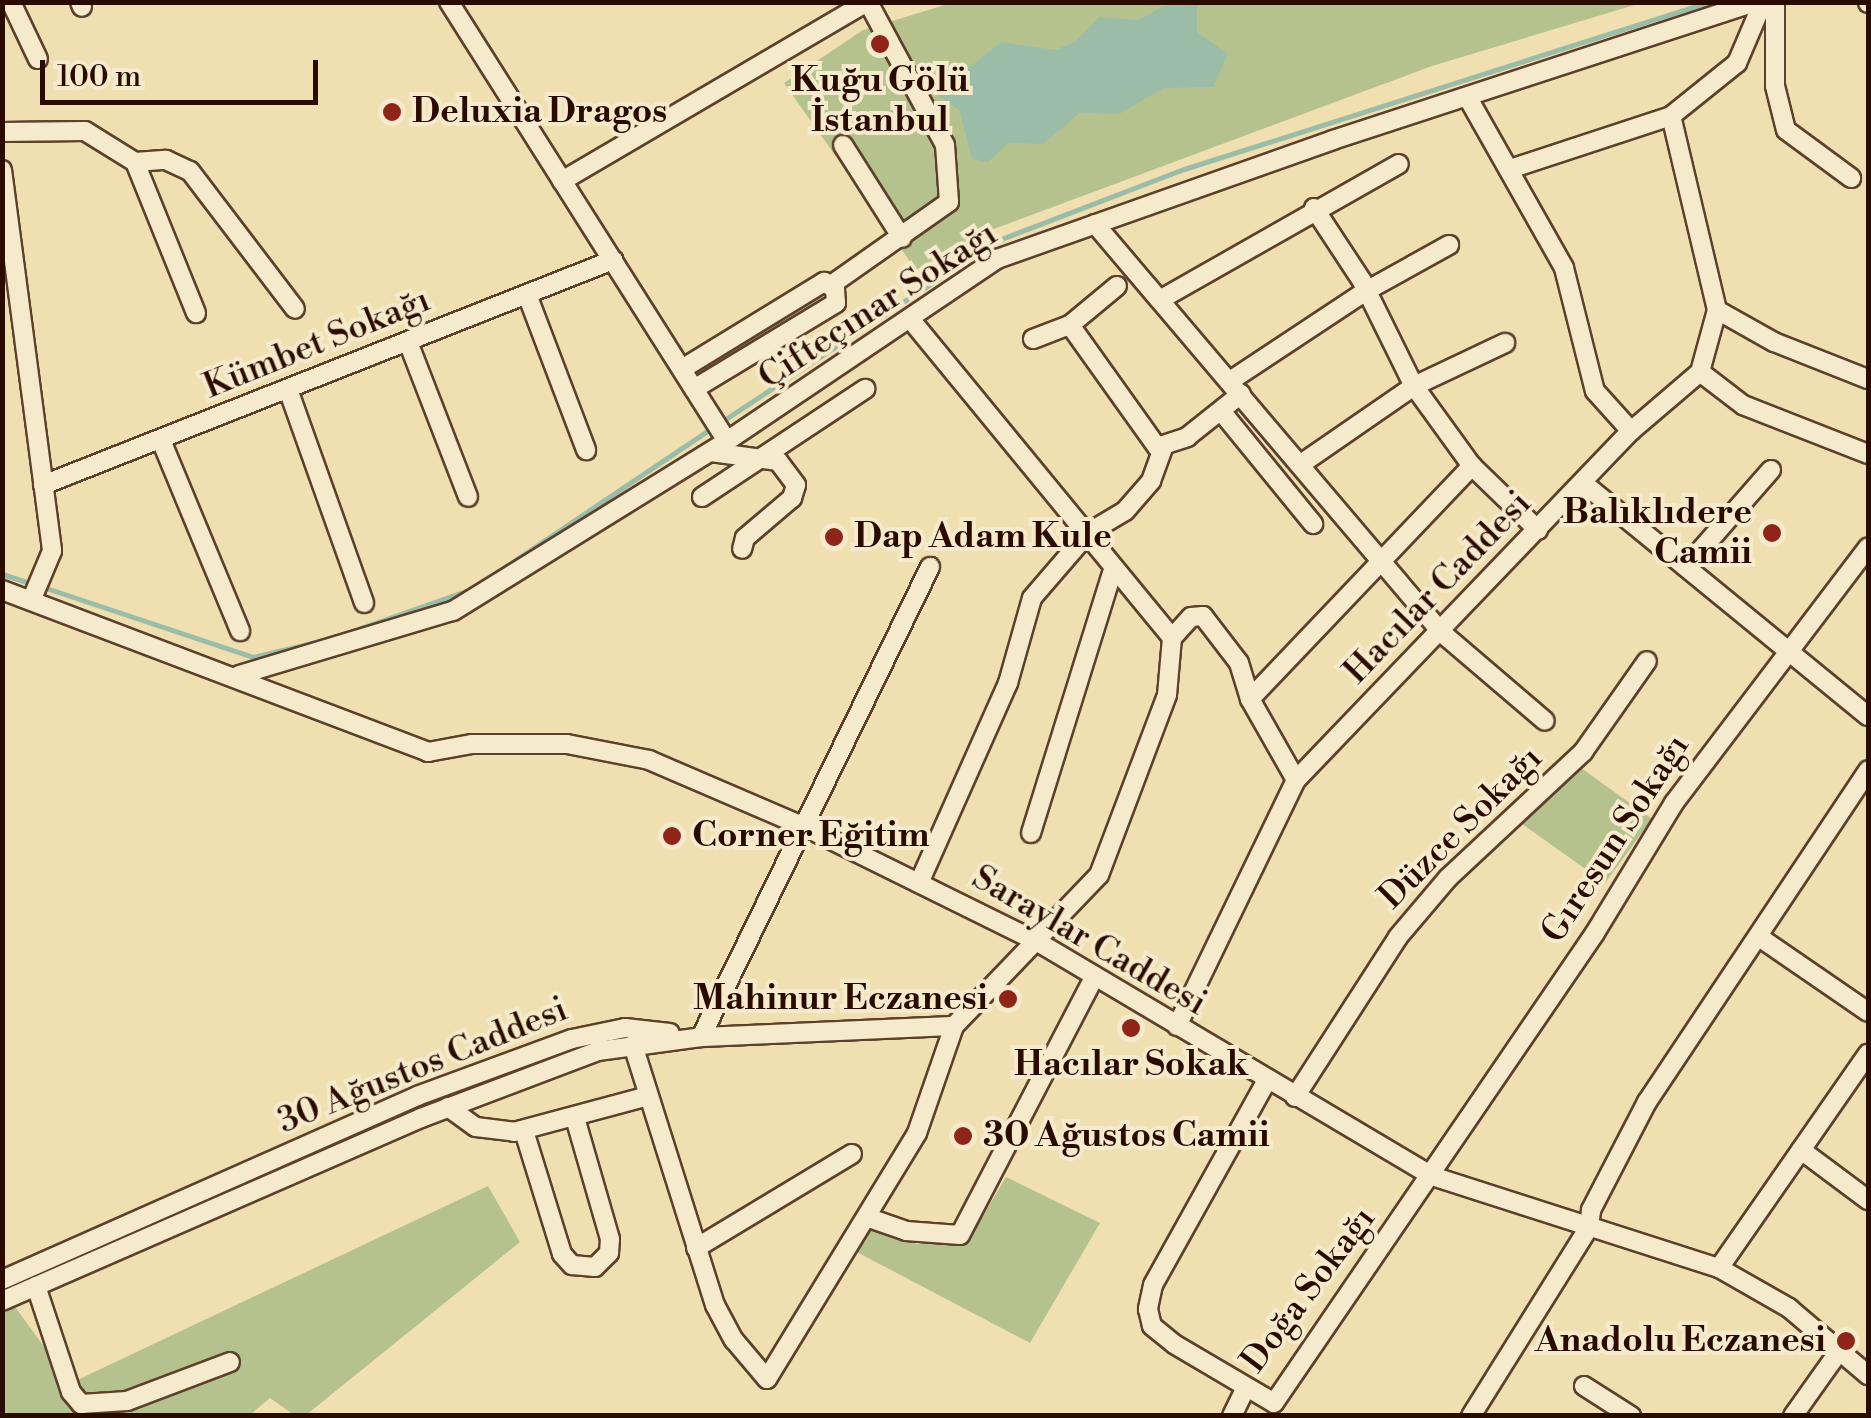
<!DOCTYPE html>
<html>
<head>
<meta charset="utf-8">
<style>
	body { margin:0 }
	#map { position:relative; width:1871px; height:1418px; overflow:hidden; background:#f0dfb0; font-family:"Libre Bodoni",serif }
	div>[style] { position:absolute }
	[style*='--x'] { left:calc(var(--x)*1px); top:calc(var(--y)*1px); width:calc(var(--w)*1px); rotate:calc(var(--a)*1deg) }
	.green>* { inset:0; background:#b6c28e }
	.water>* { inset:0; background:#9bbda8 }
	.stream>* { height:5px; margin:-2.5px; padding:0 2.5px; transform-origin:2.5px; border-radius:2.5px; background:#9bbda8 }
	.roads { filter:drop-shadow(2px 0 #5c402c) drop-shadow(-2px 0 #5c402c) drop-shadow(0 2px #5c402c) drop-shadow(0 -2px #5c402c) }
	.minor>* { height:18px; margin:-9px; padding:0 9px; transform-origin:9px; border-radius:9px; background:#f5eacc }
	.dots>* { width:28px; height:28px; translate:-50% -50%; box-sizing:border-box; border:5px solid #f5eacc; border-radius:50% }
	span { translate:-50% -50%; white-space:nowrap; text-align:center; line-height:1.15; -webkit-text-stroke:8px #f5eacc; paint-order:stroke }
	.poi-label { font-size:35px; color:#2a0b00; font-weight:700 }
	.left { translate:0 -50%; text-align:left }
	.right { translate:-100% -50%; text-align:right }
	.street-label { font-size:35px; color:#2a0b00 }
	.frame { position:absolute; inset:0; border:5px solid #2a0b00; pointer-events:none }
	.scale { position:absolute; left:40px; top:60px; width:278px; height:45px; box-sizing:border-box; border:5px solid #2a0b00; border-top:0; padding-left:12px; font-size:30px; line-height:35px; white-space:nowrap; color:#2a0b00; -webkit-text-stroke:8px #f5eacc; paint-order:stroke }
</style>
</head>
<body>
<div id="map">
	<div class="green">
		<div style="clip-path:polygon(951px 3px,1641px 3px,1432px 66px,983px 233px,916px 270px,784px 83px,863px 30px)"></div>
		<div style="clip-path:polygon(1577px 765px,1652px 819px,1605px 883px,1518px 821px)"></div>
		<div style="clip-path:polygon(1006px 1177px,1100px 1223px,1030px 1343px,851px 1249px,868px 1224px,917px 1244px,967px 1243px)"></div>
		<div style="clip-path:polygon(488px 1186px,520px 1242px,306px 1415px,294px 1415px,270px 1398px,250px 1415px,3px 1416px,3px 1313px,15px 1307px,71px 1383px)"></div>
	</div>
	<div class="water">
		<div style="clip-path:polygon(1170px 3px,1197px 3px,1197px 32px,1228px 54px,1213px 87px,1164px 88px,1119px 114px,1080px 113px,1043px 144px,1008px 143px,988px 162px,972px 159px,959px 110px,926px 88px,930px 76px,960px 75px,1001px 42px,1056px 50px,1076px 41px,1099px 17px,1138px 20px)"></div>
	</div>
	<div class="stream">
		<div style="--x:721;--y:422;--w:329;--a:-33.4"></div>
		<div style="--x:996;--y:241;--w:201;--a:-21"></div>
		<div style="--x:1184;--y:169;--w:551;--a:-17.65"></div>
		<div style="--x:2;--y:574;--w:33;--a:18"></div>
		<div style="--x:43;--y:587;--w:221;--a:18.4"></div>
		<div style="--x:253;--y:657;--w:78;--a:-13.3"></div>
		<div style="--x:329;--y:639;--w:151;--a:-19.3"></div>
		<div style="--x:472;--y:589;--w:289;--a:-33.9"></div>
	</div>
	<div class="roads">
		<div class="minor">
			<div style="--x:11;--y:2;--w:63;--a:64.7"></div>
			<div style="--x:80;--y:2;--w:5;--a:68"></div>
			<div style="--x:449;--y:2;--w:520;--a:57.66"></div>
			<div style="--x:1775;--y:2;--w:84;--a:90"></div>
			<div style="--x:1775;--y:86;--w:45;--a:76"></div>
			<div style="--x:1786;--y:130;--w:81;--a:36.4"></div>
			<div style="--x:1868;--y:2;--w:1;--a:90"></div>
			<div style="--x:1468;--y:98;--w:195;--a:60.5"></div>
			<div style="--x:1564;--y:268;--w:127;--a:75.9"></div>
			<div style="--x:1595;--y:391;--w:54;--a:48"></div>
			<div style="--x:2;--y:132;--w:83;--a:-0.7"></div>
			<div style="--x:85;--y:131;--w:59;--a:31.8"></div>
			<div style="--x:135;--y:162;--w:163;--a:68"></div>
			<div style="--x:843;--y:145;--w:110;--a:57.6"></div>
			<div style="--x:135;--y:162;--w:31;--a:-4"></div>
			<div style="--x:166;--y:160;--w:26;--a:25"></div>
			<div style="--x:190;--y:171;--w:173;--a:52.7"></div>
			<div style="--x:1510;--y:169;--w:169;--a:-18.2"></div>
			<div style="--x:2;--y:170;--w:384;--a:82.5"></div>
			<div style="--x:52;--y:551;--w:54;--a:112.8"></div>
			<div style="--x:562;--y:181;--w:354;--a:-30.4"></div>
			<div style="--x:1314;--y:208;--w:87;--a:56.7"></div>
			<div style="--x:1362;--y:281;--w:117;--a:63.7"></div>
			<div style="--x:1414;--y:386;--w:99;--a:54.1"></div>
			<div style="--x:1472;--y:466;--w:92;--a:44.1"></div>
			<div style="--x:1095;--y:224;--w:536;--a:49.69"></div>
			<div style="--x:1442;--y:633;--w:135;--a:40.5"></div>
			<div style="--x:831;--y:285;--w:144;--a:-35.1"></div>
			<div style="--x:949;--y:202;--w:57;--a:-94"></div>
			<div style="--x:945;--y:145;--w:162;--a:-118.3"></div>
			<div style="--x:528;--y:297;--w:164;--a:69.2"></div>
			<div style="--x:1163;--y:298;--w:271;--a:-29.6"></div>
			<div style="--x:1717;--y:310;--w:65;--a:29.3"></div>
			<div style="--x:1774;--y:342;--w:101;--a:21.5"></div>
			<div style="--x:911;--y:320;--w:411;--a:50.6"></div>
			<div style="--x:1070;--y:325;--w:150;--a:54.5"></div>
			<div style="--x:1157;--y:447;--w:32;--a:-18"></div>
			<div style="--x:1187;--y:437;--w:69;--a:-38.5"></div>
			<div style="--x:1033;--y:339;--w:40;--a:-21"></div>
			<div style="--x:1070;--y:325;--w:61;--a:-39.7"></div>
			<div style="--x:408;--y:342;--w:166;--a:68.8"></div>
			<div style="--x:682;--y:369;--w:167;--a:-31.5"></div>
			<div style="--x:824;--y:282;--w:13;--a:32"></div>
			<div style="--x:835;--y:289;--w:14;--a:86"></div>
			<div style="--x:836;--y:303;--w:166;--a:148.8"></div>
			<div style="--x:1700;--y:372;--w:54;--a:37.5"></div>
			<div style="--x:1743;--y:405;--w:134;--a:21.4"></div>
			<div style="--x:1230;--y:381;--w:163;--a:-33.5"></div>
			<div style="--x:1366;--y:291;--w:95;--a:-29"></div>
			<div style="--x:289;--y:392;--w:224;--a:70.4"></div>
			<div style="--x:1221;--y:411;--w:146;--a:50.8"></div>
			<div style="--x:161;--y:440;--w:207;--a:67.5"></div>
			<div style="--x:711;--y:452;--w:68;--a:7.7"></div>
			<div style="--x:778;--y:461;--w:30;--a:53"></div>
			<div style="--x:796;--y:485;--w:14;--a:107"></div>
			<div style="--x:792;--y:498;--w:62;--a:139.6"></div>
			<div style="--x:745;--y:538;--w:11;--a:105"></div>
			<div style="--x:1301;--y:464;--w:137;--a:-34.6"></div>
			<div style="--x:1414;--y:386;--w:101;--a:-25.3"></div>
			<div style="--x:1583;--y:483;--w:368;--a:39.3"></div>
			<div style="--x:43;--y:485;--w:613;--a:-21.54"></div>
			<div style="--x:702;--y:497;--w:196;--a:-33.5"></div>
			<div style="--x:1686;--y:567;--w:129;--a:-48.8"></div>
			<div style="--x:2;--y:590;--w:456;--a:20.8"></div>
			<div style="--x:428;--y:752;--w:45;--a:-10.3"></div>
			<div style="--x:472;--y:744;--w:95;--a:0"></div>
			<div style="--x:567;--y:744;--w:84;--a:11"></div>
			<div style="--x:649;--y:760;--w:172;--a:23.3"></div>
			<div style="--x:807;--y:828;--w:258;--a:26.3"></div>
			<div style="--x:1038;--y:942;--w:458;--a:30.7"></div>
			<div style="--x:1432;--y:1176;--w:301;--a:17.8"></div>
			<div style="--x:1719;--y:1268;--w:81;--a:29.7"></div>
			<div style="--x:1789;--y:1308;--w:104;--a:40.3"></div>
			<div style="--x:239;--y:675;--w:223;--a:-16.7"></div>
			<div style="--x:453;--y:611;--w:322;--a:-31.8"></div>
			<div style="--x:727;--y:441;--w:326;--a:-34"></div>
			<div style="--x:997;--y:259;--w:356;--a:-19.5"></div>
			<div style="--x:1333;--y:140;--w:445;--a:-18.1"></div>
			<div style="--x:1250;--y:699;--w:322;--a:-46.4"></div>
			<div style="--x:1031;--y:833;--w:272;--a:-72.7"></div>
			<div style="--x:919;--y:883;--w:219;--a:-66"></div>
			<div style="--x:1008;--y:683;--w:88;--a:-74.2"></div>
			<div style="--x:1032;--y:598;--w:86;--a:-49.3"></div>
			<div style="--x:1088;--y:533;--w:43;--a:-30.7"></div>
			<div style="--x:1125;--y:511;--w:40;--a:-49"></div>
			<div style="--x:1151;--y:481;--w:35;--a:-70"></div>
			<div style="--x:1759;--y:937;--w:132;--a:34.5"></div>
			<div style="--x:1177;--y:1026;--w:273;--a:-64.2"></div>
			<div style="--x:1296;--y:780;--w:484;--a:-46.2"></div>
			<div style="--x:1631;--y:431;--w:91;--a:-40.5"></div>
			<div style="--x:1700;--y:372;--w:64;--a:-74.7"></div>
			<div style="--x:1717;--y:310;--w:199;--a:-103.3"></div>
			<div style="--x:1671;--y:116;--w:85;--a:-38.8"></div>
			<div style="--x:1737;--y:63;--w:66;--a:-66.9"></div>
			<div style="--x:701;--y:1037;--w:523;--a:-64.02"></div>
			<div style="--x:633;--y:1045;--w:273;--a:72.5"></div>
			<div style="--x:715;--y:1305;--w:40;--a:62"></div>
			<div style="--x:734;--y:1340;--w:51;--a:49.8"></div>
			<div style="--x:767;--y:1379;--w:288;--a:-58.6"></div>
			<div style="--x:917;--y:1133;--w:113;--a:-70.9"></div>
			<div style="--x:1266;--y:1082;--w:232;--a:119.1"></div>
			<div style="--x:1153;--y:1285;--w:25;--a:102"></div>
			<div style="--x:1148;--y:1309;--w:17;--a:77"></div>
			<div style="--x:1152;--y:1326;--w:28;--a:39"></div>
			<div style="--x:1174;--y:1344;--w:116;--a:30.5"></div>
			<div style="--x:1274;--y:1403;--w:569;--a:-55.67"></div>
			<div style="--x:1595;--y:933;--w:152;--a:-58.7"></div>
			<div style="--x:1674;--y:803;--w:321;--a:-52.8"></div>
			<div style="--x:1295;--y:1097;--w:190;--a:-57.2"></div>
			<div style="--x:1398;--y:937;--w:77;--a:-49.7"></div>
			<div style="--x:1448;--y:878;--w:185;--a:-43"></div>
			<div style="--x:1583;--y:752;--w:111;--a:-54.9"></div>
			<div style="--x:448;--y:1107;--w:34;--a:36"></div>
			<div style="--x:476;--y:1127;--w:38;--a:7"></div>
			<div style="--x:514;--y:1132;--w:139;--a:-15"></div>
			<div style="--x:524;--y:1131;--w:129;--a:72.8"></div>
			<div style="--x:562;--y:1254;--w:15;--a:48"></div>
			<div style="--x:572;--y:1265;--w:23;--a:5"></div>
			<div style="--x:595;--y:1267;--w:20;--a:-45"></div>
			<div style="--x:609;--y:1253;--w:14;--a:-86"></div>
			<div style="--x:610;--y:1239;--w:126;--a:-106.1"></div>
			<div style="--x:1801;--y:1150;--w:84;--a:36.7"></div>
			<div style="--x:869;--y:1218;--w:39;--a:19"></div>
			<div style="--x:906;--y:1231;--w:54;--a:4.2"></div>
			<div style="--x:960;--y:1235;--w:290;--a:-62.5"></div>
			<div style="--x:696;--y:1248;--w:182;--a:-31.1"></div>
			<div style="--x:1719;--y:1268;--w:261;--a:-55.2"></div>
			<div style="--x:2;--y:1280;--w:454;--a:-23.9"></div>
			<div style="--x:417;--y:1096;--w:165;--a:-20.2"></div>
			<div style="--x:572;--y:1039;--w:54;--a:-11.7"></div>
			<div style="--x:625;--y:1028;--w:45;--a:6.3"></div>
			<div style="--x:36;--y:1286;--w:112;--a:71.7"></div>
			<div style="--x:71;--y:1392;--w:16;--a:50"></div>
			<div style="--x:81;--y:1404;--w:46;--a:-3.7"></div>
			<div style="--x:127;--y:1401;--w:110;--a:-20.7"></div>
			<div style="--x:2;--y:1301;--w:457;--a:-23.6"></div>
			<div style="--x:421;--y:1118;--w:189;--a:-20.7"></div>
			<div style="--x:598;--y:1051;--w:104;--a:-7.7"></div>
			<div style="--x:701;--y:1037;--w:253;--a:-2.5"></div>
			<div style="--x:954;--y:1026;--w:209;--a:-46.2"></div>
			<div style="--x:1099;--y:875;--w:192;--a:-69.3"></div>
			<div style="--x:1167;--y:695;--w:57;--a:-85"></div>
			<div style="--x:1172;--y:638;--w:28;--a:-48"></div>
			<div style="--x:1191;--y:617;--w:12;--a:-5"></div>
			<div style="--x:1203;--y:616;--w:59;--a:52.5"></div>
			<div style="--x:1239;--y:663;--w:38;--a:73"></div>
			<div style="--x:1250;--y:699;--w:93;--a:60.4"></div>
			<div style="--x:1584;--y:1386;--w:56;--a:32.6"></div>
			<div style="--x:1232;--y:1416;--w:32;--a:-64"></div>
			<div style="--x:1471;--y:1416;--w:223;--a:-58"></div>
			<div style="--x:1589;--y:1227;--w:17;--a:-83"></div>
			<div style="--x:1591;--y:1210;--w:122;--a:-62.6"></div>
			<div style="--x:1647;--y:1102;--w:399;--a:-56.3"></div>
			<div style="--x:1793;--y:1416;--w:76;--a:-54.6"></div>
		</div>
	</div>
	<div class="dots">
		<div style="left:880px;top:44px;background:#8f2418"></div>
		<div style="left:392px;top:112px;background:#8f2418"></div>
		<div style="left:1772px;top:533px;background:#8f2418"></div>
		<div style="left:834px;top:537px;background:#8f2418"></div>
		<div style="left:672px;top:836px;background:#8f2418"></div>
		<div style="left:1008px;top:999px;background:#8f2418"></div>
		<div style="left:1131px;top:1028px;background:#8f2418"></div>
		<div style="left:963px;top:1136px;background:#8f2418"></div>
		<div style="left:1846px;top:1341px;background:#8f2418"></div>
	</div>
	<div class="poi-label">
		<span style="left:880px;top:101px">Kuğu Gölü<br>İstanbul</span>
		<span class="left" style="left:412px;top:112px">Deluxia Dragos</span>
		<span class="right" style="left:1752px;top:533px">Balıklıdere<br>Camii</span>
		<span class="left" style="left:854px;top:537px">Dap Adam Kule</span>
		<span class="left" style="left:692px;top:836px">Corner Eğitim</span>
		<span class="right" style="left:988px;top:999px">Mahinur Eczanesi</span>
		<span style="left:1131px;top:1065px">Hacılar Sokak</span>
		<span class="left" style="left:983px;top:1136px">30 Ağustos Camii</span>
		<span class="right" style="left:1826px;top:1341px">Anadolu Eczanesi</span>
	</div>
	<div class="street-label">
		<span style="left:878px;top:306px;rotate:-33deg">Çifteçınar Sokağı</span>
		<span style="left:317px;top:344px;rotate:-22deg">Kümbet Sokağı</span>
		<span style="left:1438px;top:588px;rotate:-46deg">Hacılar Caddesi</span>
		<span style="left:1461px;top:828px;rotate:-45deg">Düzce Sokağı</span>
		<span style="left:1616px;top:839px;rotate:-57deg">Gıresun Sokağı</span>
		<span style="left:1089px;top:941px;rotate:30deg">Saraylar Caddesi</span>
		<span style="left:423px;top:1066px;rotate:-22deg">30 Ağustos Caddesi</span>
		<span style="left:1309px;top:1290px;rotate:-53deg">Doğa Sokağı</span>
	</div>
	<div class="frame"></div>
	<div class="scale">100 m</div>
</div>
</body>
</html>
